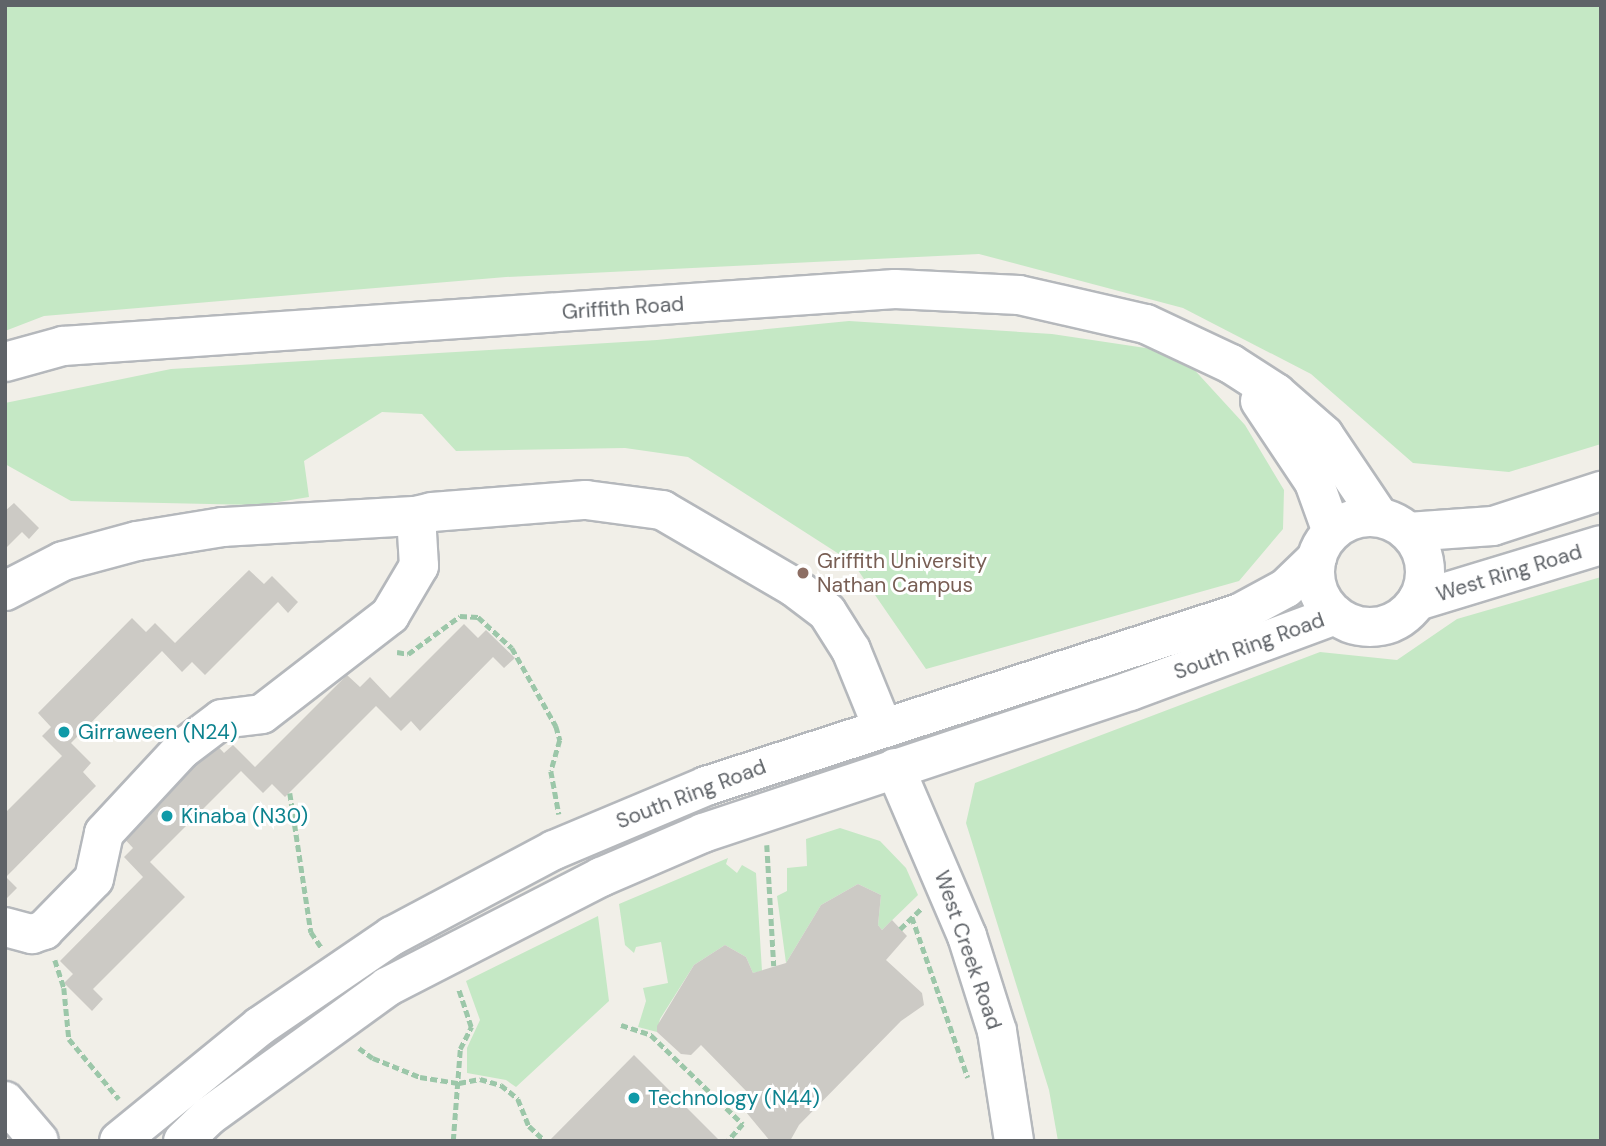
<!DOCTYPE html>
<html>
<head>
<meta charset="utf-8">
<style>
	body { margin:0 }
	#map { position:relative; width:1606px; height:1146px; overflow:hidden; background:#f1efe8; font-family:"DM Sans",sans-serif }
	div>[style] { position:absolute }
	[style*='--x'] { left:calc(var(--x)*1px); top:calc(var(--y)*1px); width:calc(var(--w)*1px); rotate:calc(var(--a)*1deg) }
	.green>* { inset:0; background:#c5e8c5 }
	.building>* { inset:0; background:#cccac5 }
	.path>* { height:4.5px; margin-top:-2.25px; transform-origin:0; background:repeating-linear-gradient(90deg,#9cc7a9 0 7px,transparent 0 10.5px) }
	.roads { filter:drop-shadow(2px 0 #b5b8bc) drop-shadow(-2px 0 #b5b8bc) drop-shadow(0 2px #b5b8bc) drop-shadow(0 -2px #b5b8bc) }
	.minor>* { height:38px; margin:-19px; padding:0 19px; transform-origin:19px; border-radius:19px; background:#fff }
	.minor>.ring { margin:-19px; padding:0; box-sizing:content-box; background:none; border:38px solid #fff; border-radius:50% }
	.dots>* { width:19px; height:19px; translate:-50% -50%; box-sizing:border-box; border:4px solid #fff; border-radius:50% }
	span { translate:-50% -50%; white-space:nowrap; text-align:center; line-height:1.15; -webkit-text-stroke:6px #fff; paint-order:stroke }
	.street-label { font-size:21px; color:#5f6368 }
	.education-label { font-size:21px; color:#785e54 }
	.left { translate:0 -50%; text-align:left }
	.culture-label { font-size:21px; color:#0d838f }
	.frame { position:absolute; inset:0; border:7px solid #5f6368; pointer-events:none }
</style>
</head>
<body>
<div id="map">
	<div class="green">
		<div style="clip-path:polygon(5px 5px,1601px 5px,1601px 444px,1509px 472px,1413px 463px,1311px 374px,1183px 308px,979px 254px,506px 277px,44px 316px,5px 331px)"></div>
		<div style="clip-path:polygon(849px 321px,1052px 334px,1179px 353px,1245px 425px,1284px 490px,1283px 529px,1239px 581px,926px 669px,853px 563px,688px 457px,625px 448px,456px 451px,422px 414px,382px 412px,304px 461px,309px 497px,260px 505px,71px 501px,5px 464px,5px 403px,171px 369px,657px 340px)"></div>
		<div style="clip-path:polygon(1601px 577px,1601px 1141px,1058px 1141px,1049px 1090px,966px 823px,975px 783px,1320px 652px,1397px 660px,1457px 619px)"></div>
		<div style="clip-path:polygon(840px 828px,880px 841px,906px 868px,918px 895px,882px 930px,878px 925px,881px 895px,858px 884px,821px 905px,786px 963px,777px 896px,787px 891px,787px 868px,807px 866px,806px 839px)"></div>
		<div style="clip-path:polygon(728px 858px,726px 864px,737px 873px,742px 865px,756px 873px,762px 971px,753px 973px,746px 957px,725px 945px,694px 965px,660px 1019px,657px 1032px,638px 1027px,646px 1001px,643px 988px,668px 983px,661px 942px,636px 947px,634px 953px,625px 945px,619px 904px)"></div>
		<div style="clip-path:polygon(598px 916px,609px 1001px,516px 1087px,506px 1080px,467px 1073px,467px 1048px,480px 1020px,466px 981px)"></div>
	</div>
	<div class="building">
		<div style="clip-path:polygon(14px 503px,39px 528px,29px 539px,22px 532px,5px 549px,5px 511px)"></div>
		<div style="clip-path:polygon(249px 570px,264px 584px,272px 576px,298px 602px,288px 613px,278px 602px,205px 675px,192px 662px,182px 672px,162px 651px,71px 743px,91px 763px,83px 772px,96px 786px,6px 877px,17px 888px,5px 900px,5px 813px,62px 756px,42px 736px,51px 727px,38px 713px,132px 618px,146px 632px,155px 623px,175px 643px)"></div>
		<div style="clip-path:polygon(464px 624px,478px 638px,486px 630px,515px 658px,504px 668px,493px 657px,420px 731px,411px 721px,401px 731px,376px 706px,285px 797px,272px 784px,263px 793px,241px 771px,150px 862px,185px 897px,93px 989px,103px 999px,92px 1011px,64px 983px,73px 974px,60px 961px,143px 877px,124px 857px,133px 848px,120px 834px,213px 741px,224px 753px,233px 745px,255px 767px,347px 675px,360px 687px,370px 677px,390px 698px)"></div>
		<div style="clip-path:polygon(858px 884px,881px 895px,878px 925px,882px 930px,892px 920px,907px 936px,886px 960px,922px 993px,924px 1005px,901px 1021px,799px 1125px,790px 1141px,770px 1141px,741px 1106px,751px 1096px,701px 1045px,691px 1055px,681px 1054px,657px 1032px,657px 1026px,694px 965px,725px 945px,746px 957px,753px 973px,786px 963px,821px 905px)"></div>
		<div style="clip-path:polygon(634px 1055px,720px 1141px,549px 1141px)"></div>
	</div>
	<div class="path">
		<div style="--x:397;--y:652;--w:11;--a:10"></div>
		<div style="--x:408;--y:654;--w:64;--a:-36.2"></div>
		<div style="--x:460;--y:616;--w:18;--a:3"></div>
		<div style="--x:478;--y:617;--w:46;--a:42.4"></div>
		<div style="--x:512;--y:648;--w:90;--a:60.6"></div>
		<div style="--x:556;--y:726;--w:15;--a:74"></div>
		<div style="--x:560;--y:740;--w:32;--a:106"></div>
		<div style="--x:551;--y:771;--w:44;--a:79.5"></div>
		<div style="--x:290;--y:793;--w:141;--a:81.4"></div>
		<div style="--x:311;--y:932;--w:18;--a:56"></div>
		<div style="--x:767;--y:845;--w:121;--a:86.7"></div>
		<div style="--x:912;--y:917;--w:170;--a:70.8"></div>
		<div style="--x:900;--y:929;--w:29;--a:-44"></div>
		<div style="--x:55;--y:960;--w:29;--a:72"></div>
		<div style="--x:64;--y:988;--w:51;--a:84.4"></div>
		<div style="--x:69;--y:1039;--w:78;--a:50.2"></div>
		<div style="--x:621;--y:1025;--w:32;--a:18"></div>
		<div style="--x:651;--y:1035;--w:128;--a:44.1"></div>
		<div style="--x:743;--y:1124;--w:23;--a:131"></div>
		<div style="--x:359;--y:1048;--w:17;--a:36"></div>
		<div style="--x:373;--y:1058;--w:51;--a:22"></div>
		<div style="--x:420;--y:1077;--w:39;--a:9"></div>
		<div style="--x:459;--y:1083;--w:21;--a:-11"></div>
		<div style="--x:480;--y:1079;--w:22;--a:16"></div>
		<div style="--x:501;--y:1085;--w:22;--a:39"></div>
		<div style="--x:518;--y:1099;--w:29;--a:68"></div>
		<div style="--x:529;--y:1126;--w:22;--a:43"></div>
		<div style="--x:453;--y:1141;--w:92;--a:-85.6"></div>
		<div style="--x:460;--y:1049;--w:25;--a:-63"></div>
		<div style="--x:471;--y:1027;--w:41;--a:-108.4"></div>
	</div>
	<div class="roads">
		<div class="minor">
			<div style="--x:5;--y:362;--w:60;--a:-15.4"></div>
			<div style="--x:63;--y:346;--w:834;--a:-3.92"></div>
			<div style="--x:895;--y:289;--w:124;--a:2.8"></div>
			<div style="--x:1019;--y:295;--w:130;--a:12.9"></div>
			<div style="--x:1146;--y:324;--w:94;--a:25.2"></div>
			<div style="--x:1231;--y:364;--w:54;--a:32.8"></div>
			<div style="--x:1276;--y:393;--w:64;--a:41.2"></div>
			<div style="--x:1324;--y:435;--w:99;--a:56.1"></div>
			<div style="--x:1260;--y:401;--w:97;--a:56.3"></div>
			<div style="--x:1314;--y:482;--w:53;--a:70.2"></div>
			<div class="ring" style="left:1315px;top:517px;width:72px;height:72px"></div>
			<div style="--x:1408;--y:532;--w:85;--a:-4"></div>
			<div style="--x:1493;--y:526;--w:114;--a:-18"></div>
			<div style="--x:5;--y:591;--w:65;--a:-27.3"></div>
			<div style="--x:63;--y:561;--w:77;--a:-15.1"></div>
			<div style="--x:137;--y:541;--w:87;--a:-9.2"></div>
			<div style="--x:223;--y:527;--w:193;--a:-3.3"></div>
			<div style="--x:1417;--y:601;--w:192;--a:-16.9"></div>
			<div style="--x:895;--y:768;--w:183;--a:66.8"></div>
			<div style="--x:967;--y:936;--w:100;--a:72.5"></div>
			<div style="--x:997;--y:1031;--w:111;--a:81.2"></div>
			<div style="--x:5;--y:927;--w:28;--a:15"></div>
			<div style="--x:32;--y:934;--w:13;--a:-18"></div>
			<div style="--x:44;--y:930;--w:71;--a:-45.6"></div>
			<div style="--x:94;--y:879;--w:47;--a:-77.7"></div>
			<div style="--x:104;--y:833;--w:113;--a:-47.1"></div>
			<div style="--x:181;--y:750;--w:51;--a:-37.1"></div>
			<div style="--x:222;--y:719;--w:40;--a:-7.1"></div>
			<div style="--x:262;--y:714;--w:162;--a:-37.7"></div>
			<div style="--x:390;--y:615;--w:57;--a:-59.4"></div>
			<div style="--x:419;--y:566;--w:50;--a:-93.4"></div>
			<div style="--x:416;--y:516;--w:16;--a:-14"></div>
			<div style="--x:432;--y:512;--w:154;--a:-4.5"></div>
			<div style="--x:586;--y:500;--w:77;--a:7.5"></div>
			<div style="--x:662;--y:510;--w:153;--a:30.3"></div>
			<div style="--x:794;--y:587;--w:41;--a:37.1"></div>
			<div style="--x:827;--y:612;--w:45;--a:57.7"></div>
			<div style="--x:851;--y:650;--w:82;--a:67.8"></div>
			<div style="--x:5;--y:1101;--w:52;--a:49.6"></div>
			<div style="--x:119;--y:1141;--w:182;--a:-39.2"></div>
			<div style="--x:260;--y:1026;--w:160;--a:-34.3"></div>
			<div style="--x:392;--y:936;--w:183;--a:-28"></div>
			<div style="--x:554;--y:850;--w:165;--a:-22.8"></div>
			<div style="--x:706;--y:786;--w:561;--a:-17.95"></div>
			<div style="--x:1240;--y:613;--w:52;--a:-28.5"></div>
			<div style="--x:1286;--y:588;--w:43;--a:-44.1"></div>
			<div style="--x:183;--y:1141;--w:36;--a:-44"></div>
			<div style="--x:209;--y:1116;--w:220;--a:-35.9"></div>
			<div style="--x:387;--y:987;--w:241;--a:-27.2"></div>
			<div style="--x:601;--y:877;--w:111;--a:-23.3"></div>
			<div style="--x:703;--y:833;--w:450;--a:-18.4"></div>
			<div style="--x:1130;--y:691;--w:219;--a:-20.3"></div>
		</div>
	</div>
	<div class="dots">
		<div style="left:803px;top:573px;background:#8d6e63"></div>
		<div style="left:64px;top:732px;background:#0f9aa8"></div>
		<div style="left:167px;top:816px;background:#0f9aa8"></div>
		<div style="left:634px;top:1098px;background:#0f9aa8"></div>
	</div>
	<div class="street-label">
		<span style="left:623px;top:308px;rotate:-4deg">Griffith Road</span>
		<span style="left:1509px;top:573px;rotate:-17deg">West Ring Road</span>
		<span style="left:1249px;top:646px;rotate:-20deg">South Ring Road</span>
		<span style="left:691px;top:794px;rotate:-21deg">South Ring Road</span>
		<span style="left:968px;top:950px;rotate:71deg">West Creek Road</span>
	</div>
	<div class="education-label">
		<span class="left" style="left:817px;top:573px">Griffith University<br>Nathan Campus</span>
	</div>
	<div class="culture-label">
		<span class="left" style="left:78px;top:732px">Girraween (N24)</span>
		<span class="left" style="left:181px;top:816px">Kinaba (N30)</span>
		<span class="left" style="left:648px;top:1098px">Technology (N44)</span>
	</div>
	<div class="frame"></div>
</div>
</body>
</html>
